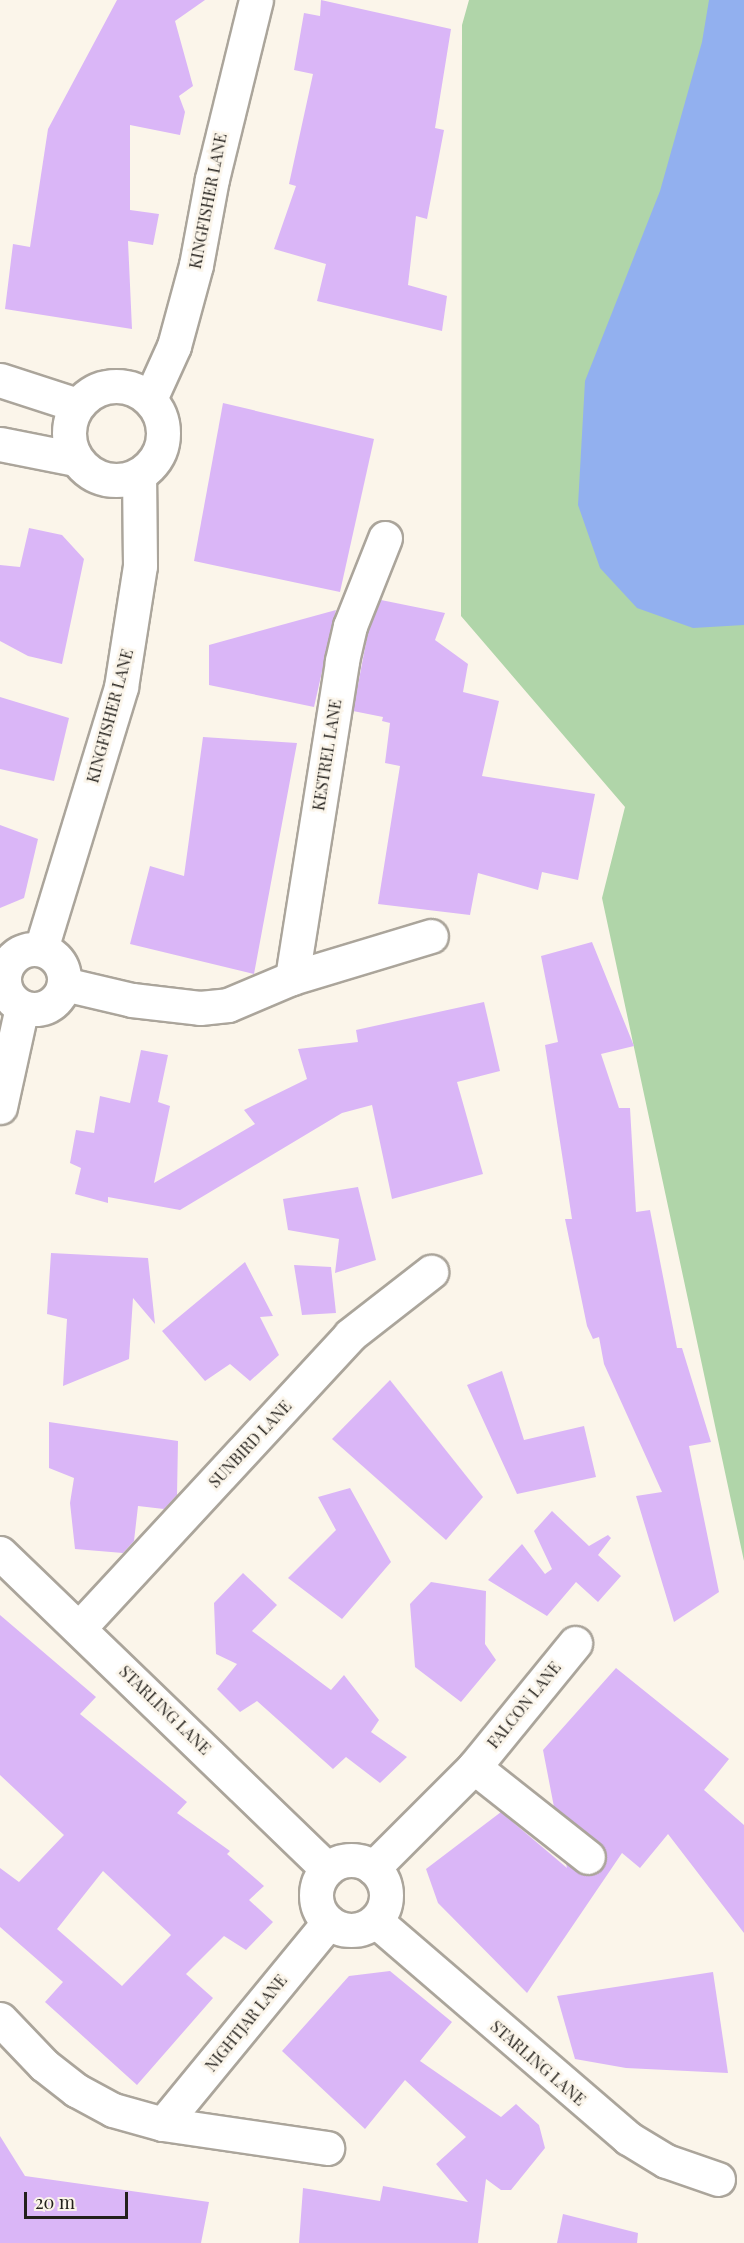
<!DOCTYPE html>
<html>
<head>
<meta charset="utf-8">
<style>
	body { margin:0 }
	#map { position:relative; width:744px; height:2243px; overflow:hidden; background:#fbf5ea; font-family:"Playfair Display",serif }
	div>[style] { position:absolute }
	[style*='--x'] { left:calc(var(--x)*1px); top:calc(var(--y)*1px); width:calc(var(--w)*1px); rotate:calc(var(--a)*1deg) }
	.green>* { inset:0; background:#b0d5a9 }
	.water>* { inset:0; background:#92b0ef }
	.building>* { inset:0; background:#dab6f7 }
	.roads { filter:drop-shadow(2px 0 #aba59b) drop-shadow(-2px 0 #aba59b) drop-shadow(0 2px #aba59b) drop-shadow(0 -2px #aba59b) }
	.minor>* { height:33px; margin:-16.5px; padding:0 16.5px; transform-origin:16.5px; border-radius:16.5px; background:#fff }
	.minor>.ring { margin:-16.5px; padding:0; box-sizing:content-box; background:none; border:33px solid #fff; border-radius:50% }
	span { translate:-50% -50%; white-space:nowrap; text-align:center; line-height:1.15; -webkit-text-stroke:5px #fbf5ea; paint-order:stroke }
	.street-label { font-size:16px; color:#23201c }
	.scale { position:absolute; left:24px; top:2192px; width:104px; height:27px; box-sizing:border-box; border:3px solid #23201c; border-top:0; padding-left:8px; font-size:18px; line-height:21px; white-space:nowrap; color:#23201c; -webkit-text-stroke:4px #fbf5ea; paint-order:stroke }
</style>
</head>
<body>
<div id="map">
	<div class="green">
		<div style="clip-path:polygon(469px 0,744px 0,744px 1561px,602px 898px,625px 807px,461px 616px,462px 25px)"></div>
	</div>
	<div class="water">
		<div style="clip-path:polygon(709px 0,744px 0,744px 625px,693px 628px,637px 608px,600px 568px,578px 505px,585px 381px,660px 191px,702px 42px)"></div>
	</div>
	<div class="building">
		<div style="clip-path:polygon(117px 0,205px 0,175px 21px,193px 86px,179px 96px,185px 112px,180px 135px,130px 125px,130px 210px,159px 214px,153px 245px,128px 241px,132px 329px,5px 309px,13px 244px,30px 247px,48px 129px)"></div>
		<div style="clip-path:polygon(321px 0,451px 29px,435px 128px,444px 130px,427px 219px,416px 216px,408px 285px,447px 296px,442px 331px,317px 301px,326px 264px,274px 249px,296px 186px,289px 184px,313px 74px,294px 70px,304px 13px,320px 16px)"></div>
		<div style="clip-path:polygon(223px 403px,374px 439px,340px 592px,194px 561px)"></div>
		<div style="clip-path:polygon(29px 528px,62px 535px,84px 559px,62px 664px,28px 656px,0 641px,0 565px,20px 567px)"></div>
		<div style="clip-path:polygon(381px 600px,445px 613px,435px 640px,468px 664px,463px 692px,499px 701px,482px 776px,595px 794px,578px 880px,542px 872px,538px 890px,478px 873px,470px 915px,378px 904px,400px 766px,385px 763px,390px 723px,382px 721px,383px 717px,353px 711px,368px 632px)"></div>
		<div style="clip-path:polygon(336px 610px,314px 707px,209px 685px,209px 645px)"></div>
		<div style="clip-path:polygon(0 697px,69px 718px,54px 781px,0 769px)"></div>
		<div style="clip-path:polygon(203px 737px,297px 743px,254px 974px,130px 944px,150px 866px,184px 876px)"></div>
		<div style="clip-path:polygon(0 825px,38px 839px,24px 898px,0 908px)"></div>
		<div style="clip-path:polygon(592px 942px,634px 1046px,601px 1054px,619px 1108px,630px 1108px,636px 1212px,650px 1210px,677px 1348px,682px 1348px,711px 1442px,689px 1446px,719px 1592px,674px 1622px,636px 1496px,662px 1492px,604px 1364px,599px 1337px,593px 1339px,587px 1326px,565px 1219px,572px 1219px,545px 1045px,558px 1042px,541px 956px)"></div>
		<div style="clip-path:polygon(484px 1002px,500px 1071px,457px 1082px,483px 1174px,392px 1199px,372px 1105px,342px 1113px,180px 1210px,108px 1197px,108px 1203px,75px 1194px,81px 1168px,70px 1163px,76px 1130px,94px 1133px,100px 1096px,130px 1103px,141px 1050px,168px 1055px,158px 1102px,170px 1106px,154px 1183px,255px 1124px,244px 1110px,307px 1079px,298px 1049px,358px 1042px,356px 1030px)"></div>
		<div style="clip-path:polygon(358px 1187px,376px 1260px,335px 1273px,339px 1239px,288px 1230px,283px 1199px)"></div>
		<div style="clip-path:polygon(51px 1253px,148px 1258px,155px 1324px,133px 1298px,129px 1359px,63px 1386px,67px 1319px,47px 1314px)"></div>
		<div style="clip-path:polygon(245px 1262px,273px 1316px,260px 1317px,279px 1355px,250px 1381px,230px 1364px,205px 1381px,162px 1331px)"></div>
		<div style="clip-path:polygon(294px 1265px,331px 1267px,336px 1313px,302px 1315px)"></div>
		<div style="clip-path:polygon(502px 1371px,524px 1440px,584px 1426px,596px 1477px,517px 1494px,467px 1385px)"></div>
		<div style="clip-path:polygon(390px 1380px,483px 1497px,446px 1540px,332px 1439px)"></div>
		<div style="clip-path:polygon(49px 1422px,178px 1441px,177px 1495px,164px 1509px,138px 1506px,134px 1541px,123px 1553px,75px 1549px,70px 1503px,74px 1478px,49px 1468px)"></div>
		<div style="clip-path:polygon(350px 1488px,391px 1562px,342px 1619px,288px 1578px,336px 1530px,318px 1497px)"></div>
		<div style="clip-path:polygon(552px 1511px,589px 1546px,608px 1535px,611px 1538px,598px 1555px,621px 1576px,598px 1602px,576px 1582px,547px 1616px,488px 1580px,522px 1544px,545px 1574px,552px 1569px,534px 1531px)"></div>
		<div style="clip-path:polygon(243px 1573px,277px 1605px,252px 1631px,331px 1690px,344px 1675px,379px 1720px,371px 1732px,407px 1757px,380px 1783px,346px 1757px,333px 1769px,257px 1701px,240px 1712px,217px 1689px,237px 1664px,216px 1654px,214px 1603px)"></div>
		<div style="clip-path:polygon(431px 1582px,486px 1591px,485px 1644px,496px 1660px,461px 1702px,415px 1667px,410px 1604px)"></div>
		<div style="clip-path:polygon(evenodd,0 1615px,96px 1697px,80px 1714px,187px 1802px,177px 1813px,230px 1851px,227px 1854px,264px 1886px,249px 1900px,273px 1922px,246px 1950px,224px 1936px,186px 1974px,213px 1998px,137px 2085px,45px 2002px,63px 1982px,0 1927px,0 1868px,19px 1882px,64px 1835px,0 1775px,0 1615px,103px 1871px,171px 1935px,122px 1986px,57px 1929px,103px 1871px)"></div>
		<div style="clip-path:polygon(616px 1668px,729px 1759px,704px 1790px,744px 1825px,744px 1933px,668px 1834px,640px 1868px,622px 1853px,527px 1993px,438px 1903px,426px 1869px,501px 1812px,567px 1868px,566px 1864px,586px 1876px,602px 1869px,607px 1859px,600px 1843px,554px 1807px,543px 1750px)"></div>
		<div style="clip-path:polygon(390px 1971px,452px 2022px,420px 2061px,501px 2117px,516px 2104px,539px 2125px,545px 2148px,511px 2190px,501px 2190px,486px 2179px,478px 2243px,299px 2243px,303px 2188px,380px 2201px,383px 2186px,468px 2202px,436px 2164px,466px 2137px,405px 2080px,365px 2129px,282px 2051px,349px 1976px)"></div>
		<div style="clip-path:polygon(713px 1972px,728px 2073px,626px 2068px,575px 2059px,557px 1996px)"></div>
		<div style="clip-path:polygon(0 2136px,25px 2176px,209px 2202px,201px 2243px,0 2243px)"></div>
		<div style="clip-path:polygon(563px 2214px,638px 2233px,637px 2243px,557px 2243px)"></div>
	</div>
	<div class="roads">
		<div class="minor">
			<div style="--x:0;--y:380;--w:81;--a:18"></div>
			<div class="ring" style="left:69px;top:386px;width:61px;height:61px"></div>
			<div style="--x:150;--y:399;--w:58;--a:-65.6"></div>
			<div style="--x:174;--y:346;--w:84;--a:-74.8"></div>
			<div style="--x:196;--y:265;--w:87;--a:-79.5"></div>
			<div style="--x:212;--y:179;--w:184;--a:-76.2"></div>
			<div style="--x:0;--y:444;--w:77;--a:11.2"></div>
			<div style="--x:385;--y:538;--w:95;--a:111.7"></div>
			<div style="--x:350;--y:626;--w:37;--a:103"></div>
			<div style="--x:342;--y:662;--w:320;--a:99"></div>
			<div style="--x:292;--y:978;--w:145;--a:-16.8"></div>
			<div style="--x:41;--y:949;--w:274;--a:-73"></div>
			<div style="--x:121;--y:687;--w:122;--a:-81.1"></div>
			<div style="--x:140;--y:566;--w:91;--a:-90.6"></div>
			<div class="ring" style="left:4px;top:949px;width:27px;height:27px"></div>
			<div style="--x:64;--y:984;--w:70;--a:13.2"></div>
			<div style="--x:132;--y:1000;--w:68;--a:6.7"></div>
			<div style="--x:200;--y:1008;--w:28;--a:-6"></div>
			<div style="--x:228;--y:1005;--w:69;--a:-22.9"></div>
			<div style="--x:0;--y:1107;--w:102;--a:-77.6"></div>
			<div style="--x:0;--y:1553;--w:455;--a:44"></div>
			<div style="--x:80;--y:1627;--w:398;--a:-47.2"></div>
			<div style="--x:350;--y:1335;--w:103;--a:-37.9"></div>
			<div style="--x:474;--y:1767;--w:145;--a:38.3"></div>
			<div class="ring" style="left:316px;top:1860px;width:37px;height:37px"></div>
			<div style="--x:373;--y:1868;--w:143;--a:-45"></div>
			<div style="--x:474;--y:1767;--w:160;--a:-50.8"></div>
			<div style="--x:376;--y:1921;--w:333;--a:40.7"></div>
			<div style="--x:628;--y:2138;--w:44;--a:31.2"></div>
			<div style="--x:666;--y:2161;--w:55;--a:19.1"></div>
			<div style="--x:0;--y:2019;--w:64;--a:46.3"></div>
			<div style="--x:44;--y:2065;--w:41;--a:38"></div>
			<div style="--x:76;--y:2090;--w:42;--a:28.4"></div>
			<div style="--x:113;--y:2110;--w:52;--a:15.6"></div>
			<div style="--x:163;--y:2124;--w:261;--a:-50.6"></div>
			<div style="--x:163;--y:2124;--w:166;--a:8.3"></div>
		</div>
	</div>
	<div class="street-label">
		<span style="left:208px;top:201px;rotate:-79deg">KINGFISHER LANE</span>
		<span style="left:110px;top:716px;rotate:-75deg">KINGFISHER LANE</span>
		<span style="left:327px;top:755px;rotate:-81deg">KESTREL LANE</span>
		<span style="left:250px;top:1444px;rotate:-47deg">SUNBIRD LANE</span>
		<span style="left:524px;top:1705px;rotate:-51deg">FALCON LANE</span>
		<span style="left:165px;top:1710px;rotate:44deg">STARLING LANE</span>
		<span style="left:246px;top:2023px;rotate:-51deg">NIGHTJAR LANE</span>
		<span style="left:538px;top:2063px;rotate:41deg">STARLING LANE</span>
	</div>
	<div class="scale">20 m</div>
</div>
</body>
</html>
